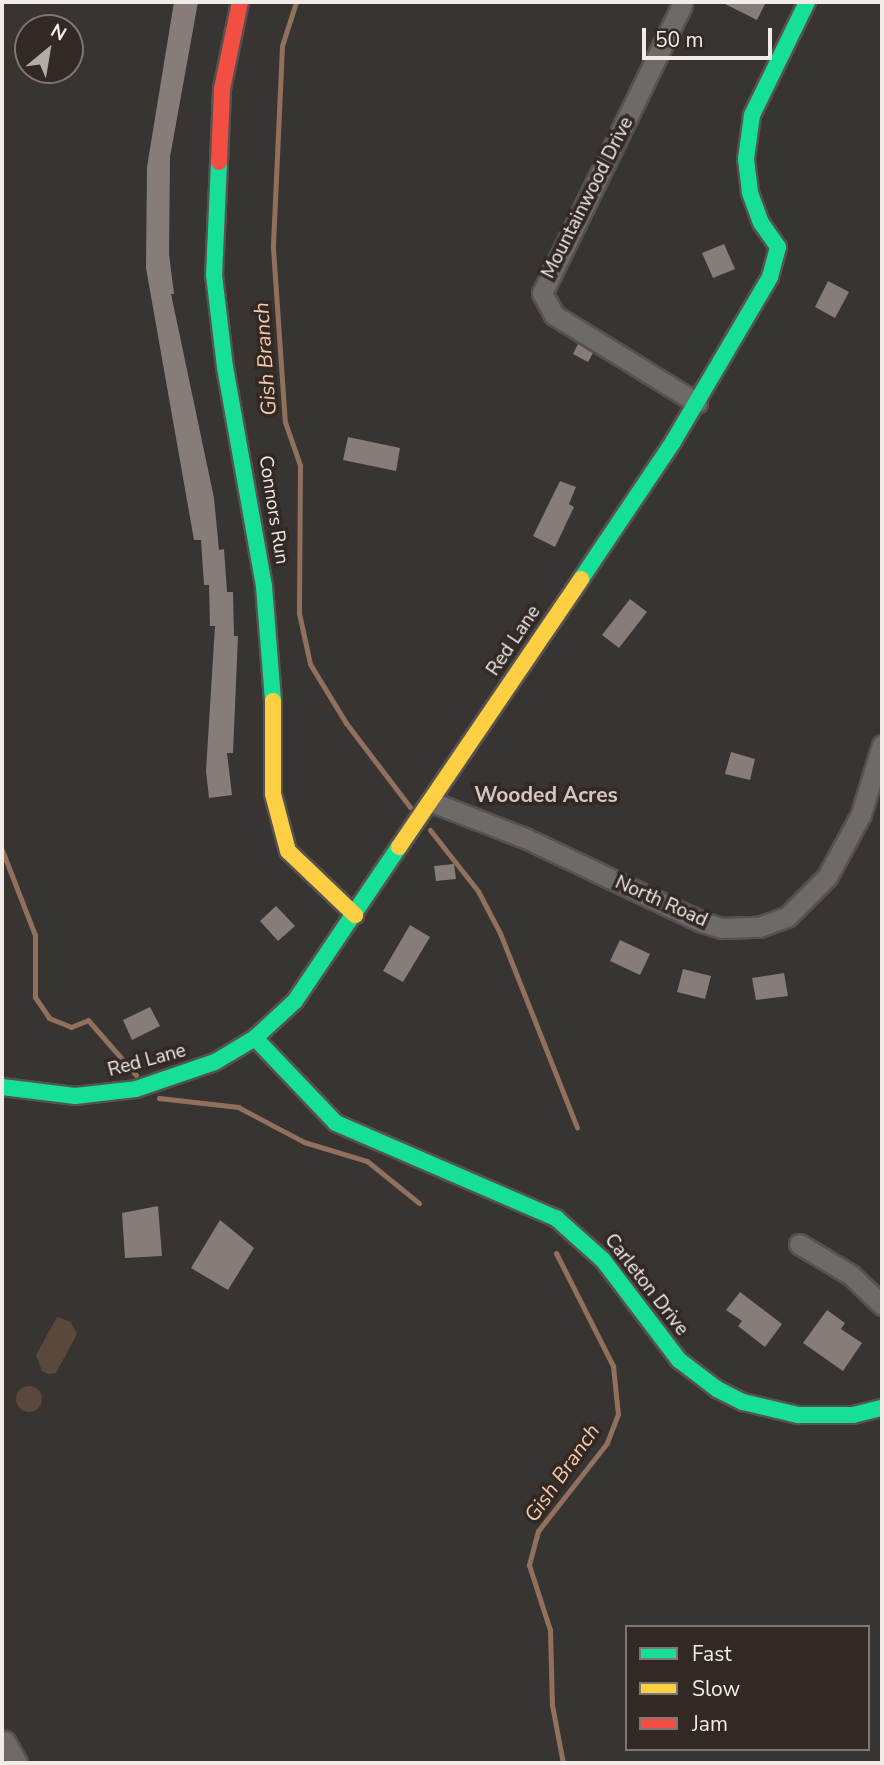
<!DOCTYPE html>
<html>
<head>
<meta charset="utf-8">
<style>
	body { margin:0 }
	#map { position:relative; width:884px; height:1765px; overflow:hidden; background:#383432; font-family:"Nunito Sans",sans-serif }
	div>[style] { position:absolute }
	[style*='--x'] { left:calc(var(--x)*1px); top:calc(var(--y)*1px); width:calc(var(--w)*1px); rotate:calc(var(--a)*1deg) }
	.green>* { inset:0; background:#5b483d }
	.round { border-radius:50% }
	.stream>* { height:5px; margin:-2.5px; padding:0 2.5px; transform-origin:2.5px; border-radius:2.5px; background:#91715e }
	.building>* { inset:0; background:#867d78 }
	.roads { filter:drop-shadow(2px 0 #565250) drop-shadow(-2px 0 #565250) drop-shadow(0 2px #565250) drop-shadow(0 -2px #565250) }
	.street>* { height:19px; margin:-9.5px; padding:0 9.5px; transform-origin:9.5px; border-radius:9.5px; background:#6e6a68 }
	.fast>* { height:16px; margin:-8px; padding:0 8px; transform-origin:8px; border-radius:8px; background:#16e098 }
	.slow>* { height:16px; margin:-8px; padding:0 8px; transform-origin:8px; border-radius:8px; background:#ffcf43 }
	.jam>* { height:16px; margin:-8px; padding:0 8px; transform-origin:8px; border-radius:8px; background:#f24e42 }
	span { translate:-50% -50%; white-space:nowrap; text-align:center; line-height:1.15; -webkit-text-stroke:7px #322924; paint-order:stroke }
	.street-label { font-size:19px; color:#f2ece9 }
	.water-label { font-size:21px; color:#f8c8ab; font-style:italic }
	.neighbourhood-label { font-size:21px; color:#d3c8c1; font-weight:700 }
	.frame { position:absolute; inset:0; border:4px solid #f2ece9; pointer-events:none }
	.legend { position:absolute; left:625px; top:1625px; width:245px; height:126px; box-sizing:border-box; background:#322924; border:2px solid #7f7773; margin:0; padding:9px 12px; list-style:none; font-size:21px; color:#f2ece9 }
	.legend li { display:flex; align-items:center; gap:14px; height:35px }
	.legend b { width:35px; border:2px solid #7f7773 }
	.north { position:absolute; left:14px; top:14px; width:70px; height:70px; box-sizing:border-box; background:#322924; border:2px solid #7f7773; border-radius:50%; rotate:30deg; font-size:19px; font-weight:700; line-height:28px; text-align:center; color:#f2ece9 }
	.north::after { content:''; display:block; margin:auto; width:24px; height:32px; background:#b1aca9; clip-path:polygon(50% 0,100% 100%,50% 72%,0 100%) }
	.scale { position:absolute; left:642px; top:28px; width:130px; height:32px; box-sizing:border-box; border:4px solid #f2ece9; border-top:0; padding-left:9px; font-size:21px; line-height:24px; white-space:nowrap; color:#f2ece9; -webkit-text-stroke:5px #322924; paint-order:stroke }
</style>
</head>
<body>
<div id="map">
	<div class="green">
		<div style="clip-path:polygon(57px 1317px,71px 1322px,77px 1334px,56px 1373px,48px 1374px,42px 1371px,36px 1355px)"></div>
		<div class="round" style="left:16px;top:1386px;width:26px;height:26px"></div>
	</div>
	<div class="stream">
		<div style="--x:296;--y:2;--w:46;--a:107.7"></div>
		<div style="--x:282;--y:46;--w:202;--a:92.6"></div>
		<div style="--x:273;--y:248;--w:174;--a:86.1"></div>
		<div style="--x:285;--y:422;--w:46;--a:70.8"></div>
		<div style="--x:300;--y:465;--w:148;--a:90.4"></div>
		<div style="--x:299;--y:613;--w:52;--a:77.8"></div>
		<div style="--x:310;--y:664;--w:69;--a:58.6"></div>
		<div style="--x:346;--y:723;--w:106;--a:52.7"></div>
		<div style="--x:430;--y:830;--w:78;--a:51.8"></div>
		<div style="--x:478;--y:891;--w:47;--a:62.4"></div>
		<div style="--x:500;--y:933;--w:209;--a:68.4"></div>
		<div style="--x:2;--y:850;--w:91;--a:68.8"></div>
		<div style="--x:35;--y:935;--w:62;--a:90"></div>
		<div style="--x:35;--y:997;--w:25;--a:56"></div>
		<div style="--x:49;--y:1018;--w:24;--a:22"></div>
		<div style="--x:71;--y:1027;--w:18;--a:-22"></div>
		<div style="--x:88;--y:1020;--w:73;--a:48.9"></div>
		<div style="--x:159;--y:1098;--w:80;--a:6.5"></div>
		<div style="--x:238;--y:1107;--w:75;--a:27.9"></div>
		<div style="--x:304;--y:1142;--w:66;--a:16.8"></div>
		<div style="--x:367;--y:1161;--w:67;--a:38.9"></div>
		<div style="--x:556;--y:1253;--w:127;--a:63.2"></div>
		<div style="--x:613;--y:1366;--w:48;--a:84.1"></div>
		<div style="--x:618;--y:1414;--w:31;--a:111"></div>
		<div style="--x:607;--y:1443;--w:112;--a:128.1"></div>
		<div style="--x:538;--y:1531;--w:35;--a:105"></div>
		<div style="--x:529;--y:1565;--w:68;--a:72.1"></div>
		<div style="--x:550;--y:1630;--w:75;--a:88.5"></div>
		<div style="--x:552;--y:1705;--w:59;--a:79.3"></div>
	</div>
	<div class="building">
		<div style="clip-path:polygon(174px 2px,198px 2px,170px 157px,169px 254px,174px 294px,171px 294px,214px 498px,219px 550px,224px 549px,227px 592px,233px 592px,234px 636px,238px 636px,233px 753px,227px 753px,232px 795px,209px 798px,206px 771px,215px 626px,210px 626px,209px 585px,204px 585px,201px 540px,194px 540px,146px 268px,147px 167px)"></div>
		<div style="clip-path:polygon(721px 2px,766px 2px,757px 20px)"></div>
		<div style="clip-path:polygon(724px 244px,735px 269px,713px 278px,702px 253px)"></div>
		<div style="clip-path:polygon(828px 281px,849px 292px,835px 318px,815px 307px)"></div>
		<div style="clip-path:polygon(578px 344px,593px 353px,588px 362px,573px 354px)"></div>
		<div style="clip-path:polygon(348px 437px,400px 448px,396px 471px,343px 460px)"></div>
		<div style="clip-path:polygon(560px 481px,576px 487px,569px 504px,574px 507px,555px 547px,533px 536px)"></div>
		<div style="clip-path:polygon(630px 599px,647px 612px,619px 648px,602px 635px)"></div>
		<div style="clip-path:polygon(731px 752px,755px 759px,750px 780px,725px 774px)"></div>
		<div style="clip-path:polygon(454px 864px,456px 879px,436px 881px,434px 866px)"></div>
		<div style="clip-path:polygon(276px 906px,295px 926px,278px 941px,260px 921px)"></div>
		<div style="clip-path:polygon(410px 925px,430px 937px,403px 982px,383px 971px)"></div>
		<div style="clip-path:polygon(620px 940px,650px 954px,640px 975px,610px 961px)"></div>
		<div style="clip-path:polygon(683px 969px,711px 976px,705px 999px,677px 992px)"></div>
		<div style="clip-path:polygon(784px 973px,788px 996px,756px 1000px,752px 978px)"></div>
		<div style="clip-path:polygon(150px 1007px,160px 1026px,132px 1040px,123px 1020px)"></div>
		<div style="clip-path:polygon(158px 1206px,162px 1256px,125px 1258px,122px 1213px)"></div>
		<div style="clip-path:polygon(220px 1220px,254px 1248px,228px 1290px,191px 1268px)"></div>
		<div style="clip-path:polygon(740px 1292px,782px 1324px,765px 1347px,738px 1326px,742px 1321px,726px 1310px)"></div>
		<div style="clip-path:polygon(827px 1310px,845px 1323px,841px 1329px,862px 1343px,843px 1371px,803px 1343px)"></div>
	</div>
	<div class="roads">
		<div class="street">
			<div style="--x:682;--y:5;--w:320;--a:115.9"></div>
			<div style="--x:542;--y:293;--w:25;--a:61"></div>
			<div style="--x:554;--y:315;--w:168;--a:31.6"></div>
			<div style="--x:432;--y:802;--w:100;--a:21.2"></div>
			<div style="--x:525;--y:838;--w:196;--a:25.4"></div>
			<div style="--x:702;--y:922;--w:21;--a:17"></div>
			<div style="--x:722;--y:928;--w:37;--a:-2"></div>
			<div style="--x:759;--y:927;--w:30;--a:-20"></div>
			<div style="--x:787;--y:917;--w:57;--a:-45"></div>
			<div style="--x:827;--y:877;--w:72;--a:-61.6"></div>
			<div style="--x:861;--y:814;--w:72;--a:-73.1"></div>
			<div style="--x:799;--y:1244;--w:61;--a:30.8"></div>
			<div style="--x:851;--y:1275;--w:43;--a:44.1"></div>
			<div style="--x:5;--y:1741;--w:25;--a:61"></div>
		</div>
		<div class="fast">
			<div style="--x:219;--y:162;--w:113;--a:92.5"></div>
			<div style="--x:214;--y:275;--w:93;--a:83.2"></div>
			<div style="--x:225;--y:367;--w:222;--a:79.9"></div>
			<div style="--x:264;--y:586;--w:115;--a:85.5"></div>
			<div style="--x:581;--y:579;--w:165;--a:-56.1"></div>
			<div style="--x:673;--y:442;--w:191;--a:-59.5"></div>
			<div style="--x:770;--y:277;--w:31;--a:-75"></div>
			<div style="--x:778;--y:247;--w:29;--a:-125"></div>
			<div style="--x:761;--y:223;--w:33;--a:-110"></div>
			<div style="--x:750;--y:192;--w:33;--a:-97"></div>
			<div style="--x:746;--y:159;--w:44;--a:-82.2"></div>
			<div style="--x:752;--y:115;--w:126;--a:-64"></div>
			<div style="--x:255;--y:1038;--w:117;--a:46.4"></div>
			<div style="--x:336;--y:1123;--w:240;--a:23.4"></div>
			<div style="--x:556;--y:1218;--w:63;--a:41.8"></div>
			<div style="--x:603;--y:1260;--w:126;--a:52.8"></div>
			<div style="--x:679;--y:1360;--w:48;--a:37.3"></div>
			<div style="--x:717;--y:1389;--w:29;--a:27"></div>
			<div style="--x:743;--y:1402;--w:57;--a:13.3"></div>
			<div style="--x:798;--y:1415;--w:55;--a:0"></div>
			<div style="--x:853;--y:1415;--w:30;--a:-14"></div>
			<div style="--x:2;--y:1087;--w:74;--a:7"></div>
			<div style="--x:75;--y:1096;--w:61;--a:-6.5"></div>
			<div style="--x:136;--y:1089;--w:83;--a:-18.9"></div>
			<div style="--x:215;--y:1062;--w:47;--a:-31"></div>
			<div style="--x:255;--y:1038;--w:54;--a:-42.8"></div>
			<div style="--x:295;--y:1001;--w:186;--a:-56"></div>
		</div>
		<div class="slow">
			<div style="--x:273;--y:701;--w:93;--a:90"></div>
			<div style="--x:273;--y:794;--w:59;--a:75.3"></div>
			<div style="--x:288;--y:851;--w:93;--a:43.7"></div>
			<div style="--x:399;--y:847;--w:324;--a:-55.8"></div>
		</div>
		<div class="jam">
			<div style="--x:219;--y:162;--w:73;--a:-87.6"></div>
			<div style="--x:222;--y:89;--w:89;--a:-78.3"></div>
		</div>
	</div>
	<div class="street-label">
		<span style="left:588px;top:198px;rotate:-63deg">Mountainwood Drive</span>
		<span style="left:273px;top:510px;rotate:81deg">Connors Run</span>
		<span style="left:514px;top:641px;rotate:-56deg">Red Lane</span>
		<span style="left:661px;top:902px;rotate:24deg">North Road</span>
		<span style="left:147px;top:1061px;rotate:-15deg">Red Lane</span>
		<span style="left:646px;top:1285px;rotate:52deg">Carleton Drive</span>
	</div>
	<div class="water-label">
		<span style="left:265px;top:359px;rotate:-94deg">Gish Branch</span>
		<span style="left:562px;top:1473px;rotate:-55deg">Gish Branch</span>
	</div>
	<div class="neighbourhood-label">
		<span style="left:546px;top:795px">Wooded Acres</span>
	</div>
	<div class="frame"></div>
	<ul class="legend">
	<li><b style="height:9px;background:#16e098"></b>Fast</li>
	<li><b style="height:9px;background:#ffcf43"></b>Slow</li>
	<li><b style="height:9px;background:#f24e42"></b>Jam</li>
	</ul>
	<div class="north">N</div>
	<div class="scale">50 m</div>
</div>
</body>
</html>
